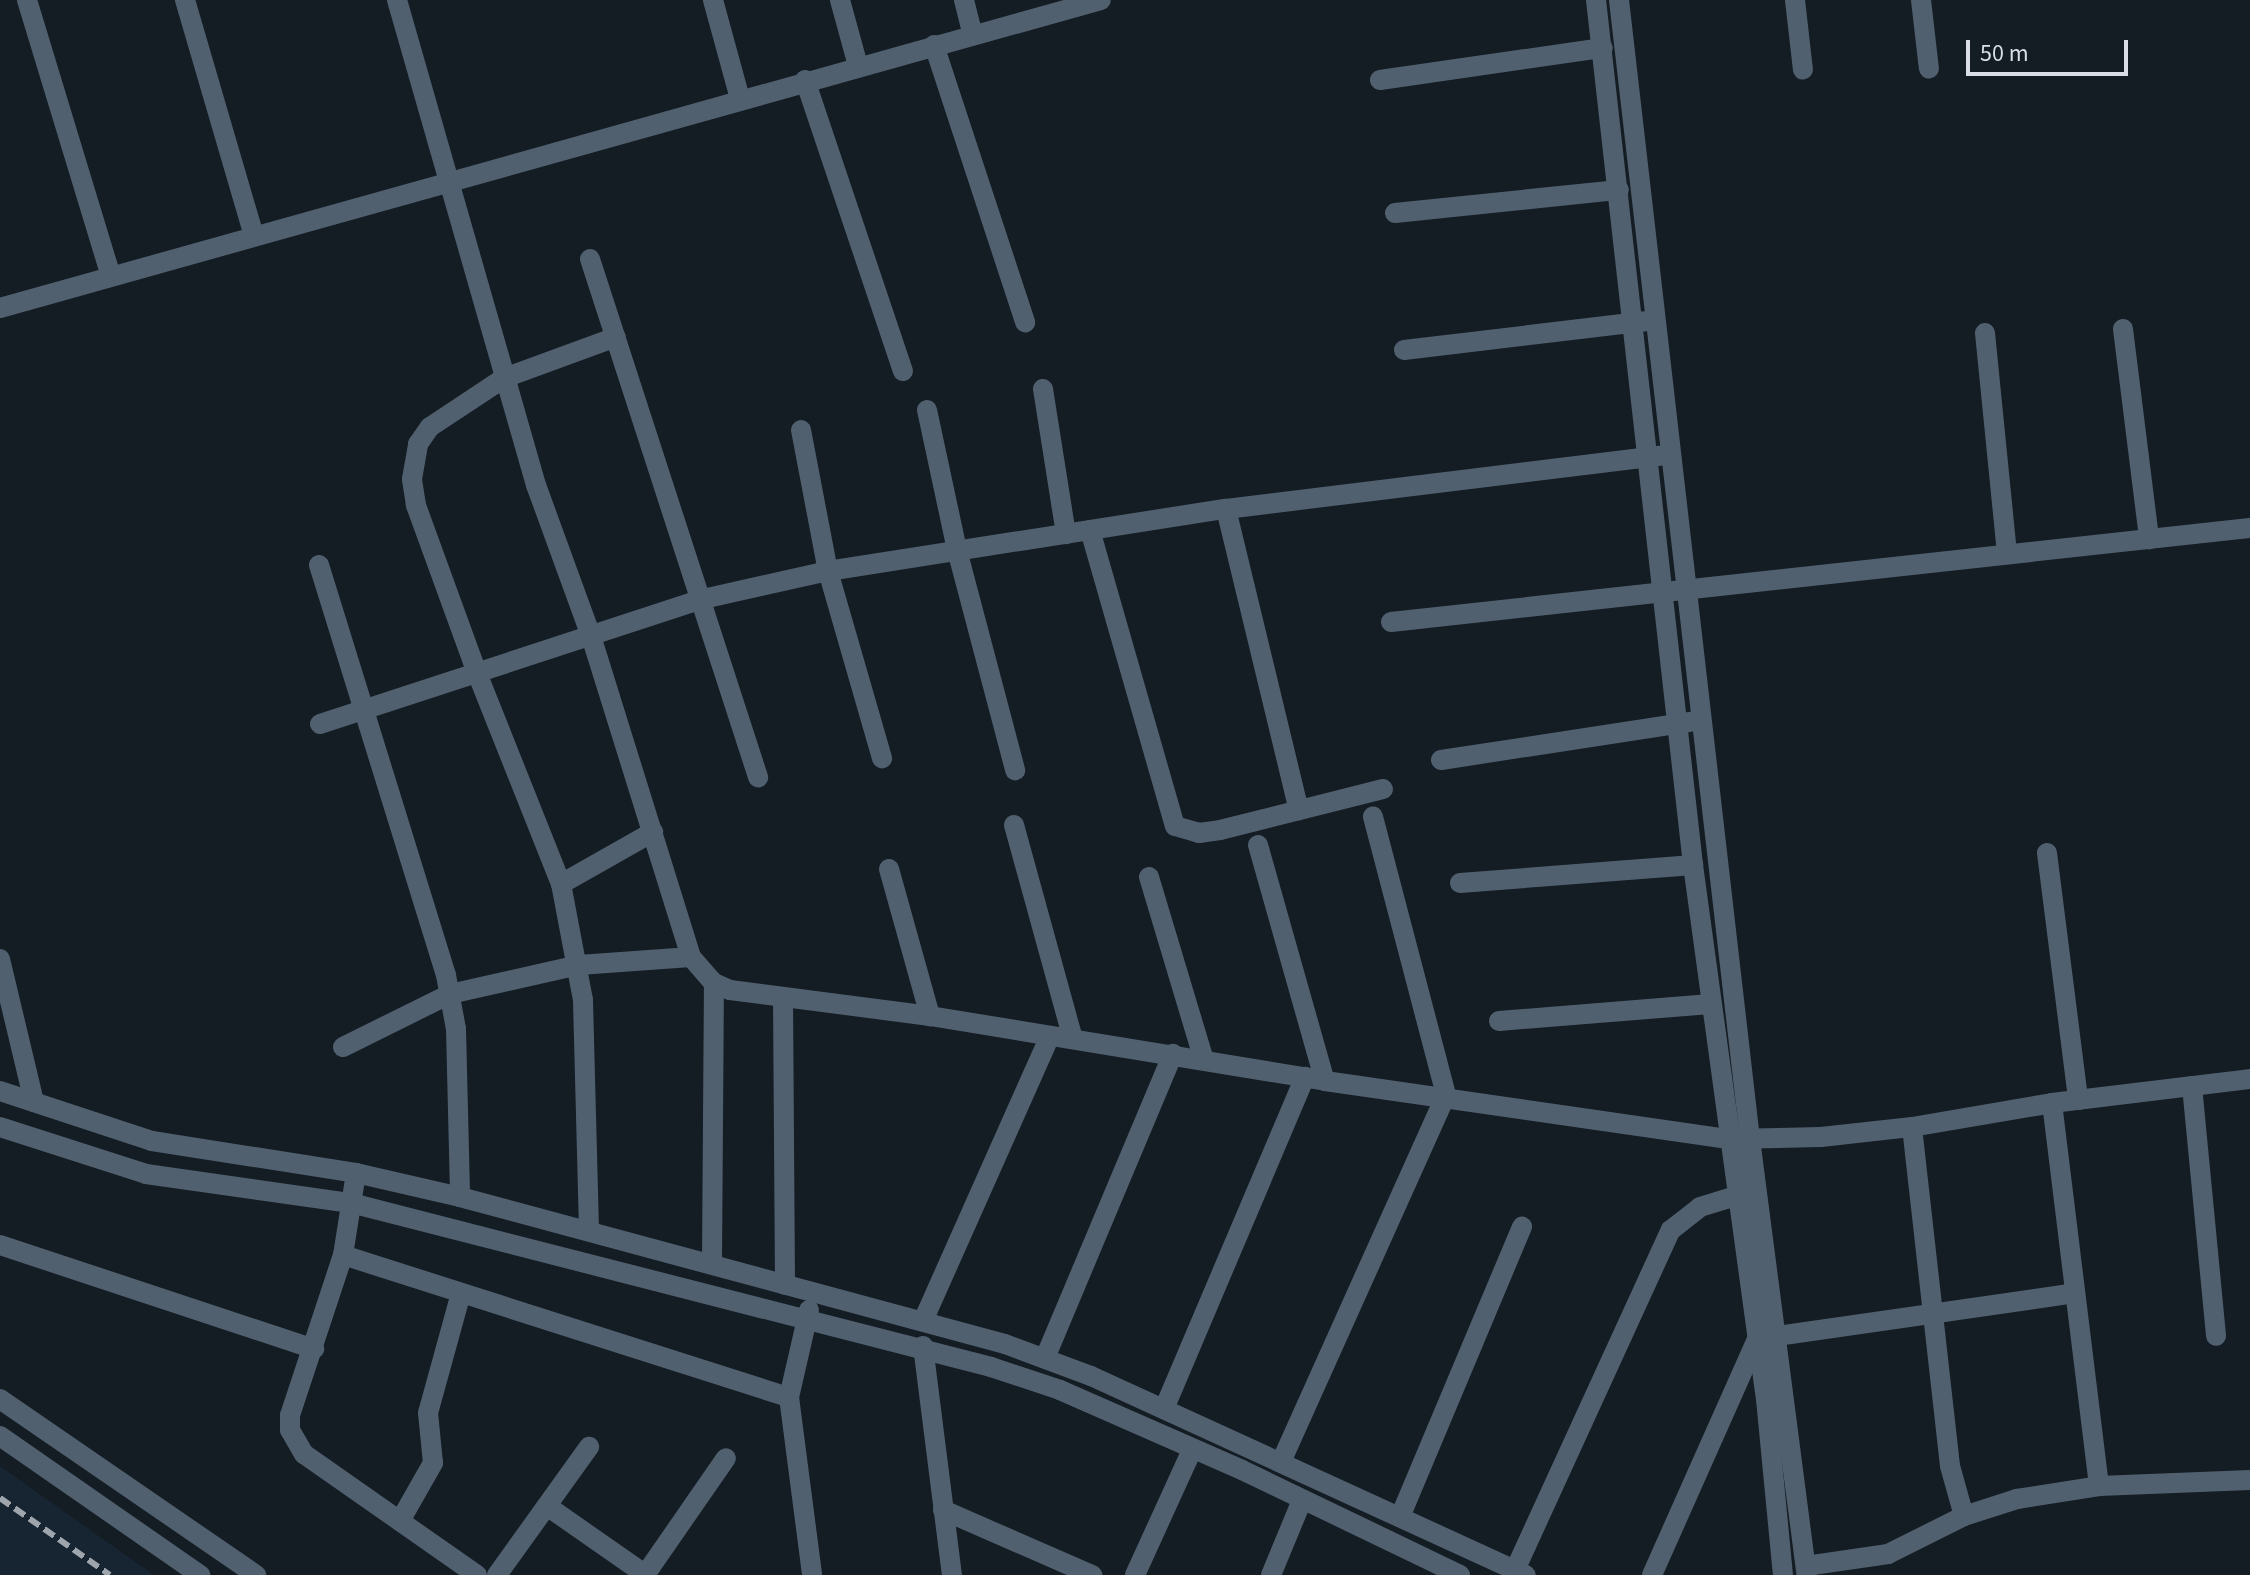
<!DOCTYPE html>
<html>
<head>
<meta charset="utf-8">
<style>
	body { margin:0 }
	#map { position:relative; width:2250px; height:1575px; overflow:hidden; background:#141c24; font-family:"Source Sans 3",sans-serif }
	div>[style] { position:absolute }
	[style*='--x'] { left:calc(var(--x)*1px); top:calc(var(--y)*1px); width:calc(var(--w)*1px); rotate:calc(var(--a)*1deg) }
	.built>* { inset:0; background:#172431 }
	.minor>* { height:20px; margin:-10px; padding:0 10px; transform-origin:10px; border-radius:10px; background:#51606f }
	.rail>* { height:6px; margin-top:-3px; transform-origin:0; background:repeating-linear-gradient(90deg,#9ea5ac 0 12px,transparent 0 18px) }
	span { translate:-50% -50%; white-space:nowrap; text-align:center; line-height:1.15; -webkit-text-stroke:7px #141c24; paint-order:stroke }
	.scale { position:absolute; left:1966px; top:40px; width:162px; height:36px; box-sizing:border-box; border:4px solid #d9dfe5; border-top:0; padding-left:10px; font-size:24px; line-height:28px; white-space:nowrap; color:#d9dfe5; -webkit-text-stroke:6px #141c24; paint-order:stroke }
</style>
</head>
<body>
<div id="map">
	<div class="built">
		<div style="clip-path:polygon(0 1466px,154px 1575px,0 1575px)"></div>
	</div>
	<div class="minor">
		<div style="--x:27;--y:0;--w:289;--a:73.1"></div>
		<div style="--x:185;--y:0;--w:246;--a:73.7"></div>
		<div style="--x:397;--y:0;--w:505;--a:74.01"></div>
		<div style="--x:536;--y:485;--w:161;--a:70"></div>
		<div style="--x:591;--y:636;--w:336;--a:72.7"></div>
		<div style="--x:691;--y:957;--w:35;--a:49"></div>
		<div style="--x:714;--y:983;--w:17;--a:24"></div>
		<div style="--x:730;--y:990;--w:202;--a:7.4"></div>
		<div style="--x:930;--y:1016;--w:400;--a:9.3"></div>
		<div style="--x:1325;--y:1081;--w:406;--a:8.2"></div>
		<div style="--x:1727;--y:1139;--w:94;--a:-1.2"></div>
		<div style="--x:1821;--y:1137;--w:92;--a:-6.3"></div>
		<div style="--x:1912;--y:1127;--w:142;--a:-9.7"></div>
		<div style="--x:2052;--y:1103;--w:199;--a:-6.9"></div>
		<div style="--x:713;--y:0;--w:103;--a:74.7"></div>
		<div style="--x:840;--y:0;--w:68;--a:74.7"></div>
		<div style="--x:964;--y:0;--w:36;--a:76"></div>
		<div style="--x:1596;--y:0;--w:870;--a:83.6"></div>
		<div style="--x:1693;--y:865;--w:539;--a:82.22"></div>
		<div style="--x:1766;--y:1399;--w:177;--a:84.5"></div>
		<div style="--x:1619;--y:0;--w:1147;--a:83.44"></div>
		<div style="--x:1750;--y:1139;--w:440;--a:82.6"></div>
		<div style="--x:1795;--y:0;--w:70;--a:83.5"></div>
		<div style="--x:1921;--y:0;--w:69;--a:83.4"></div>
		<div style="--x:934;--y:45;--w:292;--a:71.8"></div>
		<div style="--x:805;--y:80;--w:307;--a:71.4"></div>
		<div style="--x:1380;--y:80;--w:225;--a:-8.2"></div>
		<div style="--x:1395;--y:213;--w:225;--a:-5.9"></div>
		<div style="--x:590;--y:259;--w:545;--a:72.03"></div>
		<div style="--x:0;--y:308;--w:1143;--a:-15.63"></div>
		<div style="--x:2123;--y:329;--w:212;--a:82.9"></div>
		<div style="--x:1985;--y:333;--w:222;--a:84.3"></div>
		<div style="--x:1404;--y:350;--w:245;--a:-6.8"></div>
		<div style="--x:1043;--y:389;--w:147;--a:81"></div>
		<div style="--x:927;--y:410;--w:143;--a:77.9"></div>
		<div style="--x:957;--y:550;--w:228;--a:75.2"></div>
		<div style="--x:801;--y:430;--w:144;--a:79.2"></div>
		<div style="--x:828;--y:571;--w:195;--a:73.9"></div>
		<div style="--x:1226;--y:509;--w:310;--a:76.4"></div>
		<div style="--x:1090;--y:530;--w:308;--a:74"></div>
		<div style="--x:1175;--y:826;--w:25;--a:16"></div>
		<div style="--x:1199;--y:833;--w:21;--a:-8"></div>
		<div style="--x:1220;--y:830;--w:168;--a:-14.1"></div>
		<div style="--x:319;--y:565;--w:429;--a:72.8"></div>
		<div style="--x:446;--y:975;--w:55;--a:79.5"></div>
		<div style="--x:456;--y:1029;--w:168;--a:88.6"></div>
		<div style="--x:1391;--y:622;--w:864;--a:-6.25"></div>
		<div style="--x:320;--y:724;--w:403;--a:-18.1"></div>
		<div style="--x:703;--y:599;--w:128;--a:-12.6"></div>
		<div style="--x:828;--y:571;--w:403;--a:-8.9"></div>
		<div style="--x:1226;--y:509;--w:437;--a:-7"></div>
		<div style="--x:1441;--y:760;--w:252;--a:-8.7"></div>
		<div style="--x:1014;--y:825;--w:222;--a:74.6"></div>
		<div style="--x:1258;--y:845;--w:245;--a:74.2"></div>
		<div style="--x:2047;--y:853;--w:249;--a:82.8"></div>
		<div style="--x:889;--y:869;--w:153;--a:74.4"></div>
		<div style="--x:1149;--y:877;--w:191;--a:73.3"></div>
		<div style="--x:1460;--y:883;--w:234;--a:-4.4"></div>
		<div style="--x:561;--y:884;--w:106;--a:-29.5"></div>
		<div style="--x:0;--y:959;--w:147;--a:76.6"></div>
		<div style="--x:783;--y:997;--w:288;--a:89.6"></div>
		<div style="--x:1499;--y:1021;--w:212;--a:-4.6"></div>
		<div style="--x:343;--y:1047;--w:119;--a:-26.4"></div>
		<div style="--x:450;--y:994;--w:132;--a:-12.7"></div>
		<div style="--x:579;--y:965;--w:112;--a:-4.1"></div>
		<div style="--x:2192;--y:1086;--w:251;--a:84.5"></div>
		<div style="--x:0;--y:1091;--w:160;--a:18.2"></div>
		<div style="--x:152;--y:1141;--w:206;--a:8.9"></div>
		<div style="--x:356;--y:1173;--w:107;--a:13"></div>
		<div style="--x:460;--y:1197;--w:564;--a:15.09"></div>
		<div style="--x:1005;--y:1344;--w:92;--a:20.4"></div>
		<div style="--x:1091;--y:1376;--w:478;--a:24.6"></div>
		<div style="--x:2052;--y:1103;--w:386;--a:83"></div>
		<div style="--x:0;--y:1127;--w:153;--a:17.8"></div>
		<div style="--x:146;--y:1174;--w:207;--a:8.1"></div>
		<div style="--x:351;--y:1203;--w:661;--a:14.37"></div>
		<div style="--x:991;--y:1367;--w:73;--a:18.4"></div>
		<div style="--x:1060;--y:1390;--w:199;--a:23.7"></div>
		<div style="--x:1242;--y:1470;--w:242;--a:25.7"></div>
		<div style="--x:1912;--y:1127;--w:341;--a:83.6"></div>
		<div style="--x:1950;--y:1466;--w:52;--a:74.4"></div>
		<div style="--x:356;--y:1173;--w:83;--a:99"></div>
		<div style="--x:343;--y:1255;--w:169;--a:108.3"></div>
		<div style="--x:290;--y:1415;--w:15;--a:90"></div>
		<div style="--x:290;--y:1430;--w:28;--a:60"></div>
		<div style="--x:304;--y:1454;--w:211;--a:35"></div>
		<div style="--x:589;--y:1230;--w:230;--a:-91.5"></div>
		<div style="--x:583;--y:1000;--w:118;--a:-100.7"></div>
		<div style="--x:561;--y:884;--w:227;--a:-111.7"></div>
		<div style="--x:477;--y:673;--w:179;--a:-110"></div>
		<div style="--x:416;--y:505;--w:26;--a:-99"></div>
		<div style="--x:412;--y:479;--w:36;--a:-80"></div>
		<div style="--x:418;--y:444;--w:21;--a:-55"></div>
		<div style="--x:430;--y:427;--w:89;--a:-33.5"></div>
		<div style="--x:504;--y:378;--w:119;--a:-20.1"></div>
		<div style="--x:0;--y:1245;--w:331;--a:18.3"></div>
		<div style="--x:343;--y:1255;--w:468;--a:17.7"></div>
		<div style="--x:712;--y:1263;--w:280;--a:-89.6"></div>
		<div style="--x:809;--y:1310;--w:89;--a:102.9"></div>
		<div style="--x:789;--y:1397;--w:179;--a:82.6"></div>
		<div style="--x:923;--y:1321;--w:312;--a:-66"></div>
		<div style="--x:923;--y:1346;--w:231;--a:82.8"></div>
		<div style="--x:1045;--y:1358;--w:330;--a:-67.2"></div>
		<div style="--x:0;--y:1399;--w:311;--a:34.5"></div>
		<div style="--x:1164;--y:1409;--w:361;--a:-67"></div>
		<div style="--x:0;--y:1436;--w:244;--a:34.8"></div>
		<div style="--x:1281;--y:1462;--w:402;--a:-65.8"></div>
		<div style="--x:1446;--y:1095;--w:288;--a:-104.7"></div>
		<div style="--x:547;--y:1506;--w:121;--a:34.9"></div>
		<div style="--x:943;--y:1510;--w:163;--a:23.6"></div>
		<div style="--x:1400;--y:1517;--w:315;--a:-67.2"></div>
		<div style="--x:400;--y:1521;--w:67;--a:-60.4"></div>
		<div style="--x:433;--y:1463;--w:50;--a:-95.7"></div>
		<div style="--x:428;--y:1413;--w:124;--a:-74.6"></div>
		<div style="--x:1806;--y:1566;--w:83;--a:-8.3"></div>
		<div style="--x:1888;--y:1554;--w:85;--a:-26.6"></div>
		<div style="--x:1964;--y:1516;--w:56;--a:-17.8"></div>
		<div style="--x:2017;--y:1499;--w:83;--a:-9"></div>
		<div style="--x:2099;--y:1486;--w:151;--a:-2.3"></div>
		<div style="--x:1515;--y:1570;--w:374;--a:-65.4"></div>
		<div style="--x:1671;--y:1230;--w:37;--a:-38"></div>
		<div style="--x:1700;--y:1207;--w:38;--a:-17"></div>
		<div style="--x:497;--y:1575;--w:158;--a:-54.3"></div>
		<div style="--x:645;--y:1575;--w:142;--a:-55.3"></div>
		<div style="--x:1135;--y:1575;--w:137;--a:-65.5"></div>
		<div style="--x:1271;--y:1575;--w:81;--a:-67.5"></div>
		<div style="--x:1652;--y:1575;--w:258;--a:-66"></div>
		<div style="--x:1757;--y:1339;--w:321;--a:-8.2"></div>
	</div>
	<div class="rail">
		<div style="--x:0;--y:1498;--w:134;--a:35"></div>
	</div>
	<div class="scale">50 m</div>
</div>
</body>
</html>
